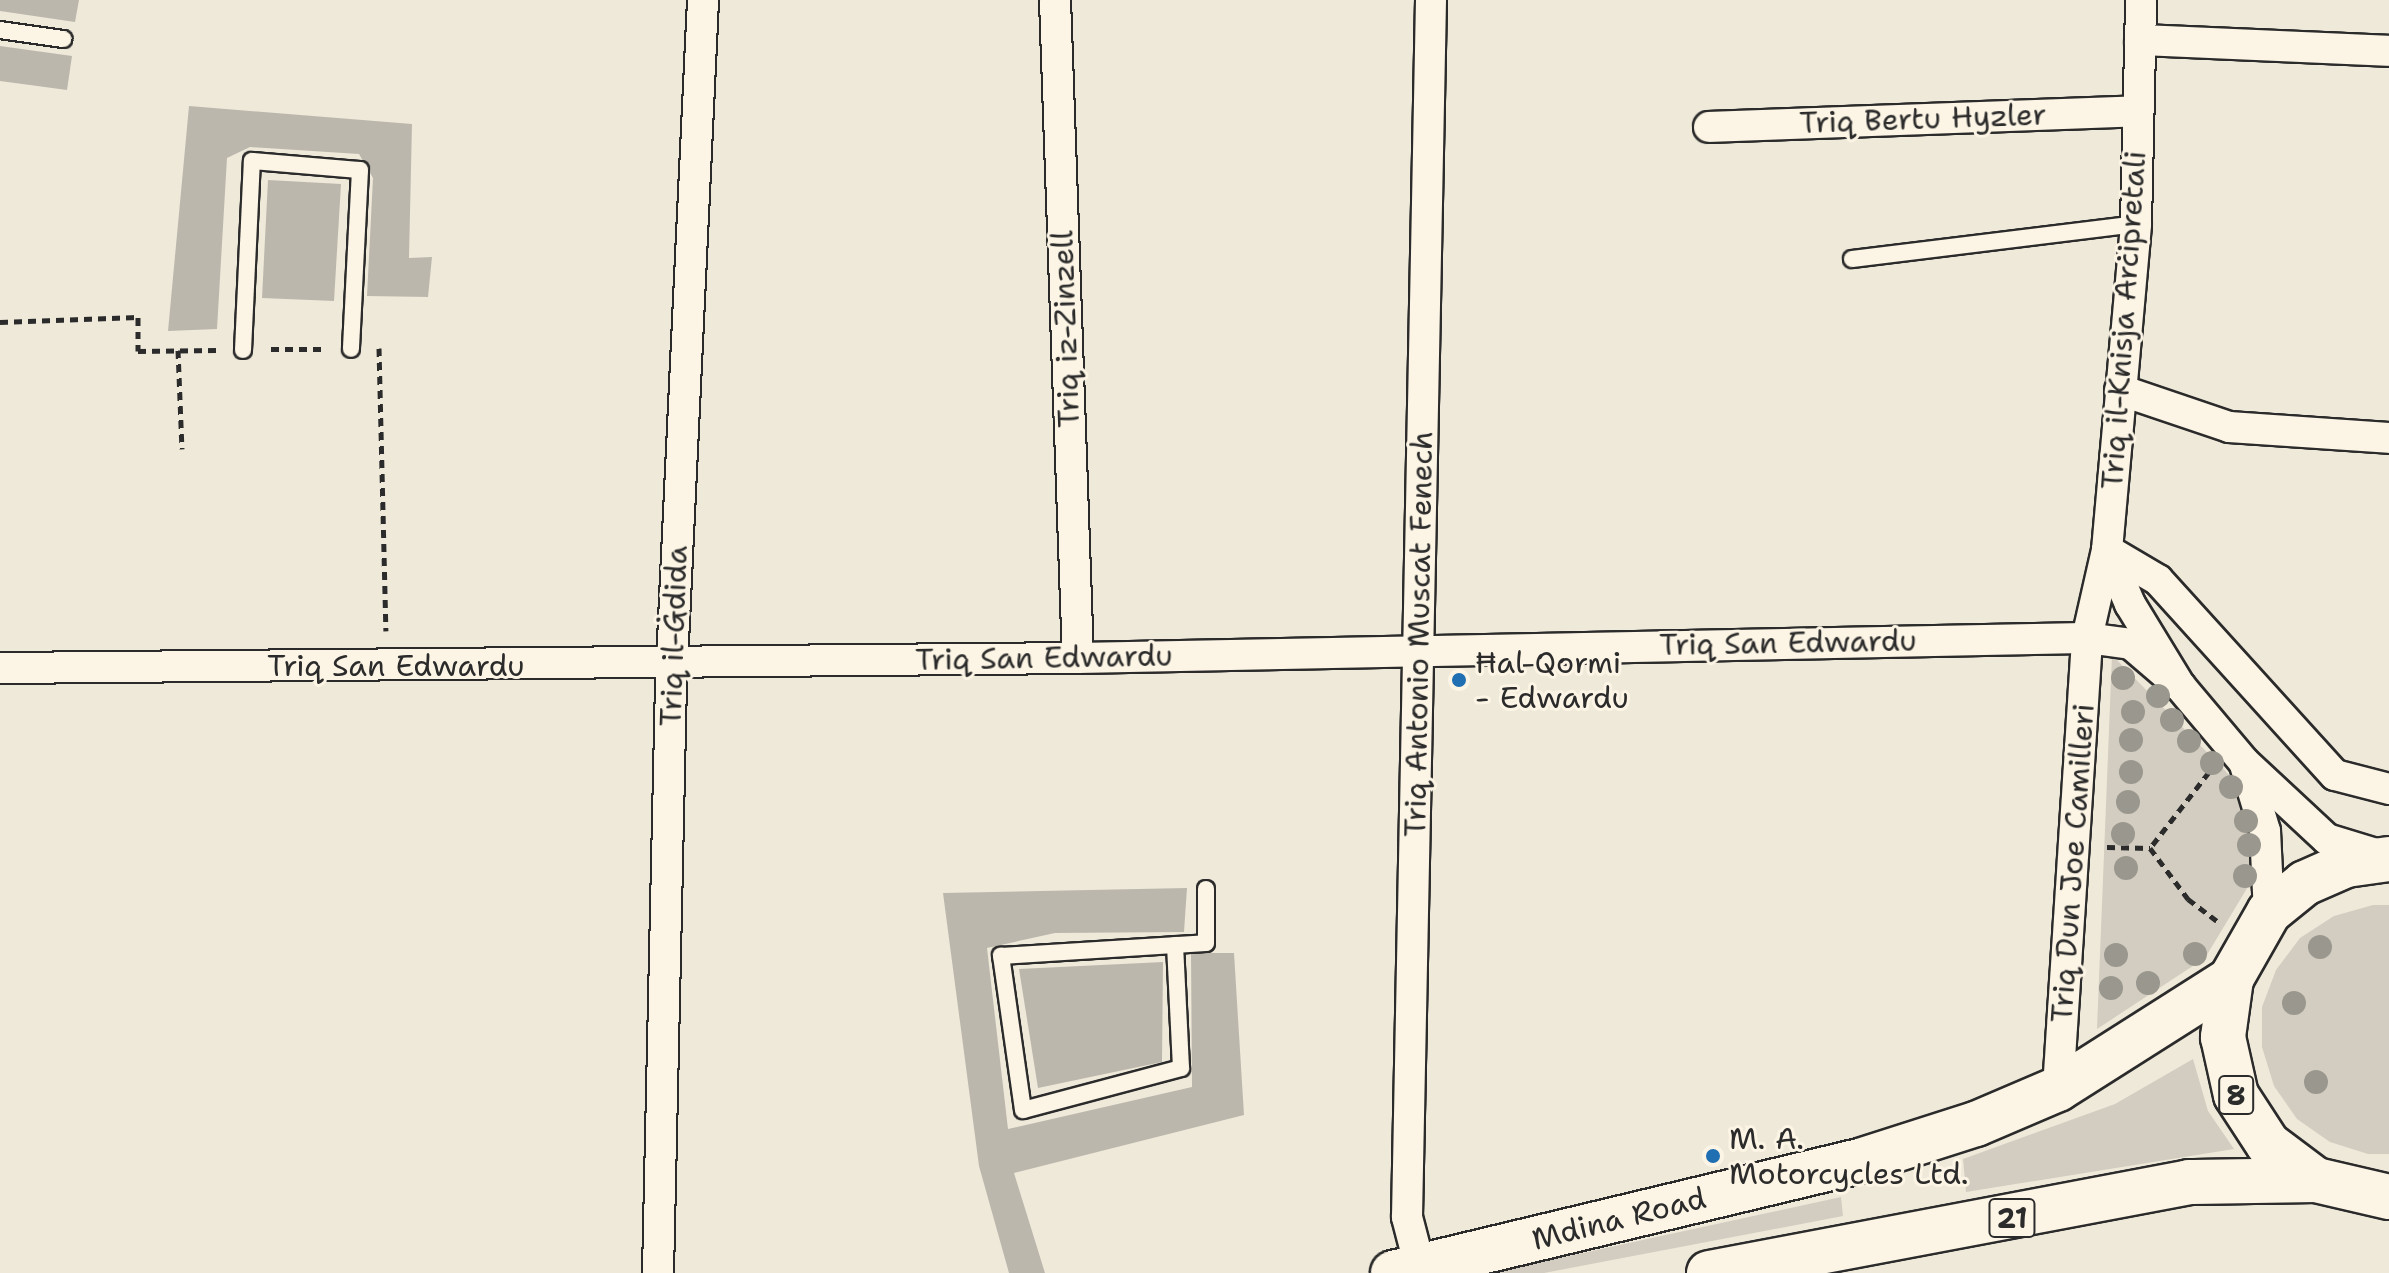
<!DOCTYPE html>
<html>
<head>
<meta charset="utf-8">
<style>
	body { margin:0 }
	#map { position:relative; width:2389px; height:1273px; overflow:hidden; background:#efe9da; font-family:"Shantell Sans",sans-serif }
	div>[style] { position:absolute }
	[style*='--x'] { left:calc(var(--x)*1px); top:calc(var(--y)*1px); width:calc(var(--w)*1px); rotate:calc(var(--a)*1deg) }
	.green>* { inset:0; background:#d2cdc0 }
	.building>* { inset:0; background:#bcb7ac }
	.path>* { height:5px; margin-top:-2.5px; transform-origin:0; background:repeating-linear-gradient(90deg,#2b2b2b 0 8px,transparent 0 14px) }
	.roads { filter:drop-shadow(2px 0 #2b2b2b) drop-shadow(-2px 0 #2b2b2b) drop-shadow(0 2px #2b2b2b) drop-shadow(0 -2px #2b2b2b) }
	.service>* { height:16px; margin:-8px; padding:0 8px; transform-origin:8px; border-radius:8px; background:#fcf5e5 }
	.minor>* { height:30px; margin:-15px; padding:0 15px; transform-origin:15px; border-radius:15px; background:#fcf5e5 }
	.trunk>* { height:44px; margin:-22px; padding:0 22px; transform-origin:22px; border-radius:22px; background:#fcf5e5 }
	.trees>* { width:24px; height:24px; margin:-12px; border-radius:50%; background:#9a978e }
	.dots>* { width:22px; height:22px; translate:-50% -50%; box-sizing:border-box; border:4px solid #fcf5e5; border-radius:50% }
	span { translate:-50% -50%; white-space:nowrap; text-align:center; line-height:1.15; -webkit-text-stroke:6px #fcf5e5; paint-order:stroke }
	.shield-label span { padding:2px 6px; background:#fcf5e5; border:2px solid; border-radius:6px; -webkit-text-stroke-width:0 }
	.shield-label { font-size:28px; color:#2b2b2b; font-weight:700 }
	.street-label { font-size:30px; color:#2b2b2b }
	.poi-label { font-size:30px; color:#2b2b2b }
	.left { translate:0 -50%; text-align:left }
</style>
</head>
<body>
<div id="map">
	<div class="green">
		<div style="clip-path:polygon(2112px 655px,2239px 785px,2253px 832px,2249px 885px,2205px 958px,2097px 1029px)"></div>
		<div style="clip-path:polygon(2373px 905px,2389px 905px,2389px 1154px,2368px 1154px,2330px 1142px,2297px 1119px,2274px 1086px,2262px 1047px,2262px 1007px,2276px 970px,2300px 938px,2334px 916px)"></div>
		<div style="clip-path:polygon(2193px 1059px,2208px 1111px,2234px 1149px,1966px 1192px,1963px 1159px,2115px 1104px)"></div>
		<div style="clip-path:polygon(1841px 1197px,1843px 1216px,1544px 1273px,1490px 1273px)"></div>
	</div>
	<div class="building">
		<div style="clip-path:polygon(0 0,79px 0,75px 22px,0 11px)"></div>
		<div style="clip-path:polygon(0 46px,72px 56px,67px 90px,0 81px)"></div>
		<div style="clip-path:polygon(189px 106px,412px 124px,409px 258px,432px 257px,428px 297px,367px 296px,373px 178px,359px 154px,250px 147px,227px 158px,217px 329px,168px 331px)"></div>
		<div style="clip-path:polygon(268px 180px,341px 184px,334px 301px,262px 298px)"></div>
		<div style="clip-path:polygon(1187px 888px,1184px 932px,1055px 933px,987px 948px,1008px 1129px,1192px 1087px,1191px 953px,1234px 953px,1244px 1115px,1014px 1173px,1045px 1273px,1009px 1273px,979px 1166px,943px 893px)"></div>
		<div style="clip-path:polygon(1163px 962px,1162px 1062px,1038px 1088px,1019px 969px)"></div>
	</div>
	<div class="path">
		<div style="--x:0;--y:322;--w:138;--a:-2.1"></div>
		<div style="--x:138;--y:317;--w:34;--a:90"></div>
		<div style="--x:138;--y:351;--w:79;--a:-0.7"></div>
		<div style="--x:379;--y:348;--w:283;--a:88.6"></div>
		<div style="--x:271;--y:349;--w:54;--a:0"></div>
		<div style="--x:178;--y:350;--w:99;--a:87.7"></div>
		<div style="--x:2209;--y:772;--w:96;--a:127.8"></div>
		<div style="--x:2150;--y:848;--w:64;--a:53.3"></div>
		<div style="--x:2188;--y:899;--w:36;--a:37"></div>
		<div style="--x:2107;--y:847;--w:43;--a:1.3"></div>
	</div>
	<div class="roads">
		<div class="service">
			<div style="--x:0;--y:30;--w:64;--a:8.1"></div>
			<div style="--x:1852;--y:259;--w:286;--a:-7"></div>
			<div style="--x:243;--y:350;--w:189;--a:-87.3"></div>
			<div style="--x:252;--y:161;--w:108;--a:4.8"></div>
			<div style="--x:360;--y:170;--w:179;--a:92.9"></div>
			<div style="--x:1175;--y:945;--w:123;--a:87.2"></div>
			<div style="--x:1181;--y:1068;--w:163;--a:165.1"></div>
			<div style="--x:1023;--y:1110;--w:156;--a:-98.1"></div>
			<div style="--x:1001;--y:956;--w:205;--a:-3.6"></div>
			<div style="--x:1206;--y:943;--w:54;--a:-90"></div>
		</div>
		<div class="minor">
			<div style="--x:1055;--y:0;--w:658;--a:88"></div>
			<div style="--x:2140;--y:40;--w:249;--a:2.5"></div>
			<div style="--x:1709;--y:127;--w:428;--a:-2.1"></div>
			<div style="--x:2120;--y:390;--w:115;--a:18.7"></div>
			<div style="--x:2229;--y:427;--w:160;--a:3.9"></div>
			<div style="--x:2107;--y:550;--w:59;--a:66.9"></div>
			<div style="--x:2130;--y:604;--w:96;--a:58.6"></div>
			<div style="--x:2180;--y:686;--w:99;--a:49.9"></div>
			<div style="--x:2244;--y:762;--w:113;--a:42.9"></div>
			<div style="--x:2327;--y:839;--w:54;--a:17.1"></div>
			<div style="--x:2107;--y:550;--w:59;--a:30.5"></div>
			<div style="--x:2158;--y:580;--w:263;--a:47.8"></div>
			<div style="--x:2335;--y:775;--w:56;--a:14.5"></div>
			<div style="--x:0;--y:668;--w:1078;--a:-0.53"></div>
			<div style="--x:1078;--y:658;--w:1009;--a:-1.14"></div>
			<div style="--x:2087;--y:638;--w:44;--a:7.8"></div>
			<div style="--x:2131;--y:644;--w:65;--a:40.6"></div>
			<div style="--x:2245;--y:765;--w:69;--a:73.1"></div>
			<div style="--x:2265;--y:831;--w:81;--a:87.2"></div>
			<div style="--x:2058;--y:1089;--w:452;--a:-86.3"></div>
			<div style="--x:2087;--y:638;--w:90;--a:-77.2"></div>
			<div style="--x:2107;--y:550;--w:327;--a:-84.9"></div>
			<div style="--x:2136;--y:224;--w:224;--a:-88.7"></div>
			<div style="--x:1420;--y:1267;--w:52;--a:-104.6"></div>
			<div style="--x:1407;--y:1217;--w:1217;--a:-88.87"></div>
			<div style="--x:658;--y:1273;--w:589;--a:-88.74"></div>
			<div style="--x:671;--y:684;--w:685;--a:-87.32"></div>
		</div>
		<div class="trunk">
			<div style="--x:2389;--y:859;--w:43;--a:172.1"></div>
			<div style="--x:2346;--y:865;--w:45;--a:156.3"></div>
			<div style="--x:2305;--y:883;--w:46;--a:141.1"></div>
			<div style="--x:2269;--y:912;--w:77;--a:119.6"></div>
			<div style="--x:2231;--y:979;--w:59;--a:97.9"></div>
			<div style="--x:2223;--y:1037;--w:59;--a:77.4"></div>
			<div style="--x:2236;--y:1095;--w:59;--a:56.9"></div>
			<div style="--x:2268;--y:1144;--w:60;--a:36.9"></div>
			<div style="--x:2316;--y:1180;--w:75;--a:13.1"></div>
			<div style="--x:1393;--y:1273;--w:483;--a:-13.5"></div>
			<div style="--x:1863;--y:1160;--w:119;--a:-17.7"></div>
			<div style="--x:1976;--y:1124;--w:89;--a:-23.1"></div>
			<div style="--x:2058;--y:1089;--w:205;--a:-32.4"></div>
			<div style="--x:1709;--y:1273;--w:489;--a:-10.7"></div>
			<div style="--x:2189;--y:1182;--w:127;--a:-0.9"></div>
		</div>
	</div>
	<div class="trees">
		<div style="left:2123px;top:678px"></div>
		<div style="left:2158px;top:696px"></div>
		<div style="left:2133px;top:712px"></div>
		<div style="left:2172px;top:720px"></div>
		<div style="left:2131px;top:740px"></div>
		<div style="left:2189px;top:741px"></div>
		<div style="left:2212px;top:763px"></div>
		<div style="left:2131px;top:772px"></div>
		<div style="left:2231px;top:787px"></div>
		<div style="left:2128px;top:802px"></div>
		<div style="left:2246px;top:821px"></div>
		<div style="left:2123px;top:834px"></div>
		<div style="left:2249px;top:845px"></div>
		<div style="left:2126px;top:868px"></div>
		<div style="left:2245px;top:876px"></div>
		<div style="left:2320px;top:947px"></div>
		<div style="left:2195px;top:954px"></div>
		<div style="left:2116px;top:955px"></div>
		<div style="left:2148px;top:983px"></div>
		<div style="left:2111px;top:988px"></div>
		<div style="left:2294px;top:1003px"></div>
		<div style="left:2316px;top:1082px"></div>
	</div>
	<div class="dots">
		<div style="left:1459px;top:680px;background:#1f6fb2"></div>
		<div style="left:1713px;top:1156px;background:#1f6fb2"></div>
	</div>
	<div class="shield-label">
		<span style="left:2236px;top:1095px">8</span>
		<span style="left:2012px;top:1218px">21</span>
	</div>
	<div class="street-label">
		<span style="left:1923px;top:119px;rotate:-2deg">Triq Bertu Hyzler</span>
		<span style="left:2124px;top:320px;rotate:-86deg">Triq il-Knisja Arċipretali</span>
		<span style="left:1066px;top:329px;rotate:-92deg">Triq iz-Zinzell</span>
		<span style="left:1419px;top:634px;rotate:-89deg">Triq Antonio Muscat Fenech</span>
		<span style="left:674px;top:636px;rotate:-88deg">Triq il-Ġdida</span>
		<span style="left:1788px;top:643px;rotate:-1deg">Triq San Edwardu</span>
		<span style="left:1044px;top:658px;rotate:-1deg">Triq San Edwardu</span>
		<span style="left:396px;top:666px">Triq San Edwardu</span>
		<span style="left:2073px;top:863px;rotate:-86deg">Triq Dun Joe Camilleri</span>
		<span style="left:1619px;top:1219px;rotate:-14deg">Mdina Road</span>
	</div>
	<div class="poi-label">
		<span class="left" style="left:1475px;top:680px">Ħal Qormi<br>- Edwardu</span>
		<span class="left" style="left:1729px;top:1156px">M. A.<br>Motorcycles Ltd.</span>
	</div>
</div>
</body>
</html>
